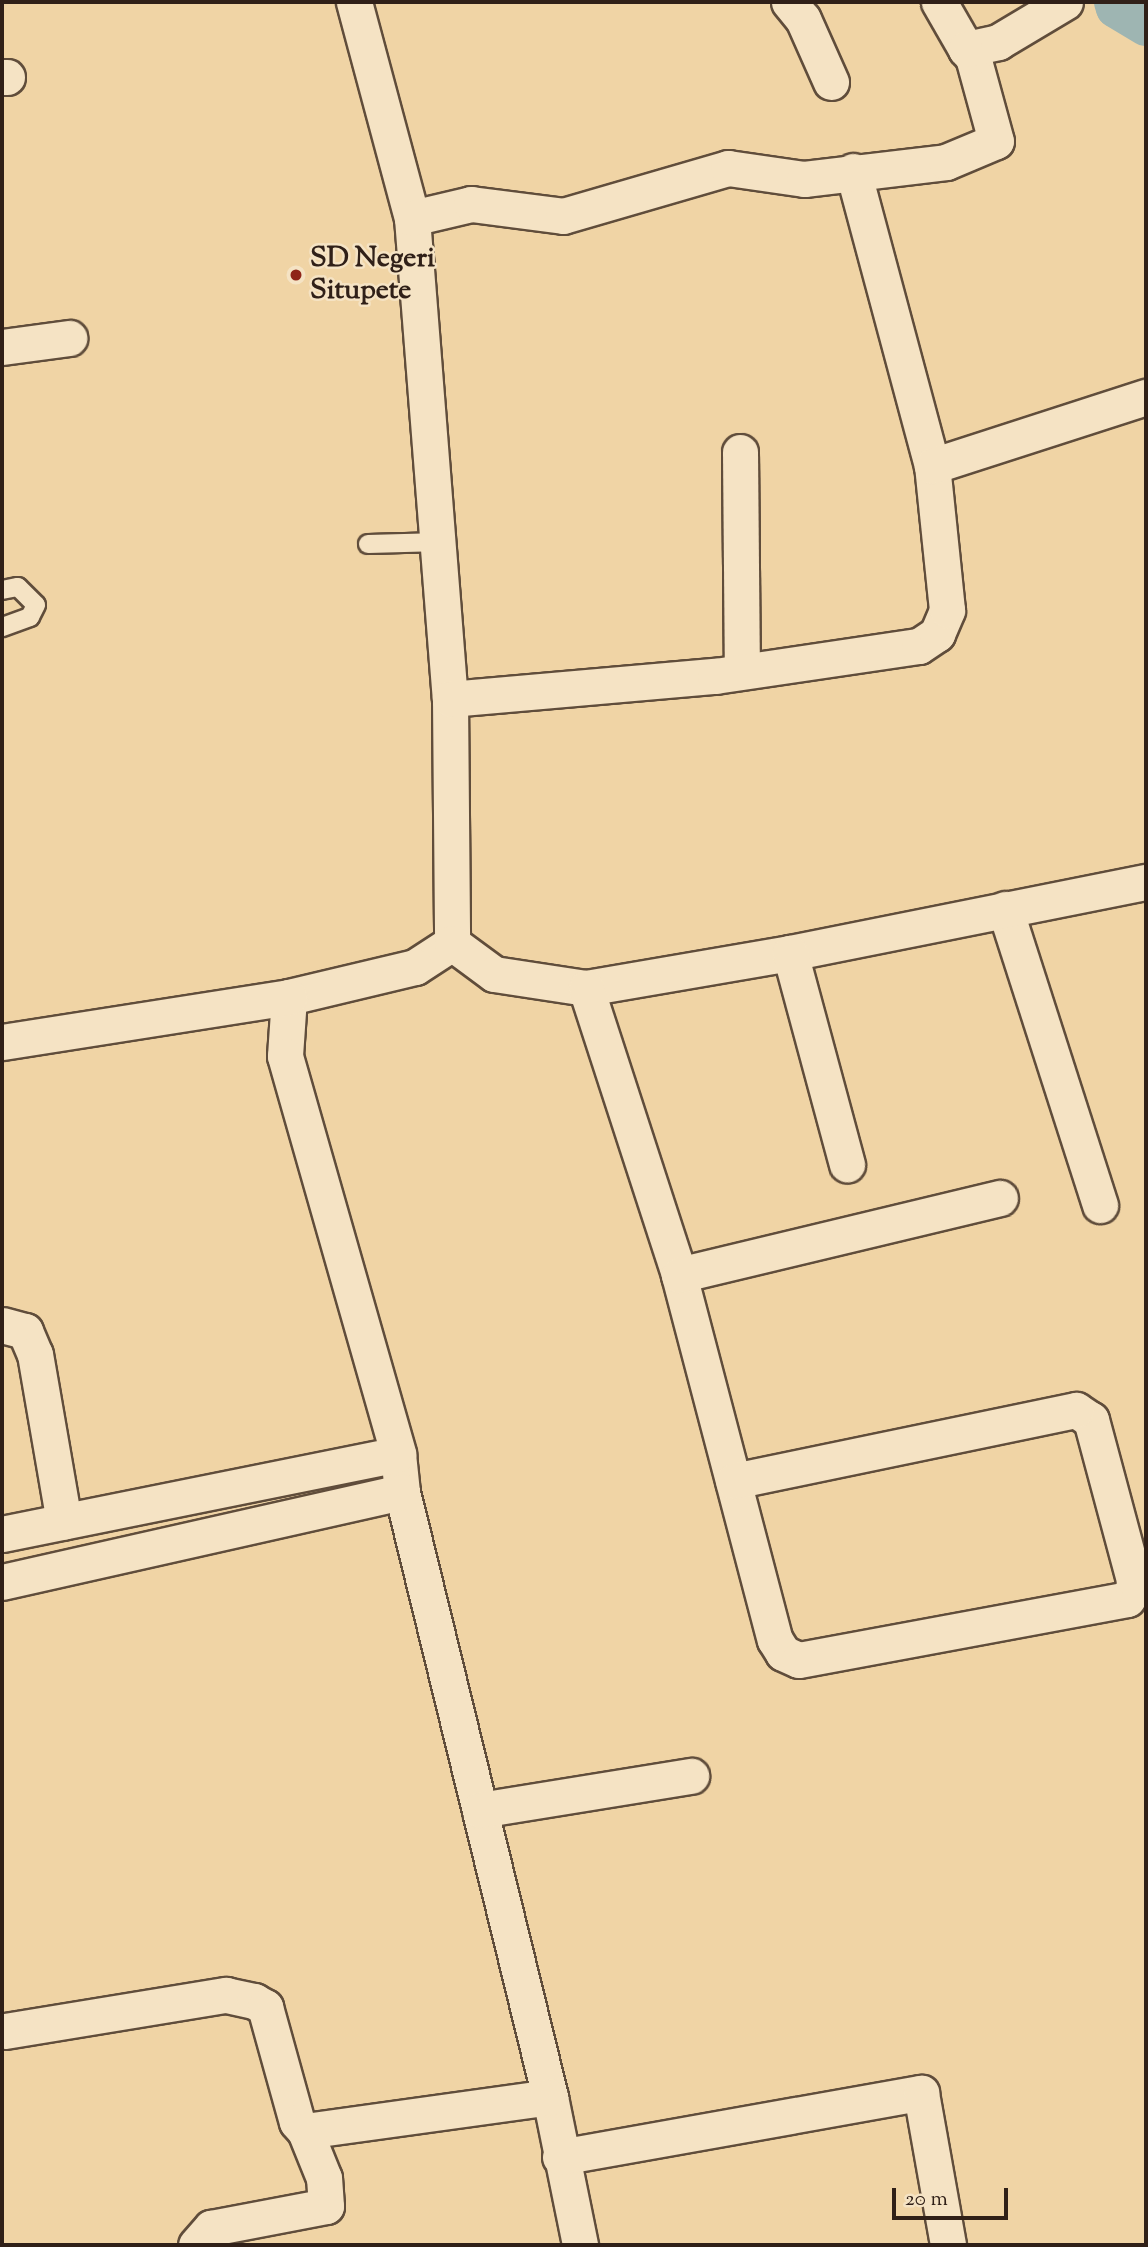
<!DOCTYPE html>
<html>
<head>
<meta charset="utf-8">
<style>
	body { margin:0 }
	#map { position:relative; width:1148px; height:2247px; overflow:hidden; background:#f0d4a5; font-family:"Sorts Mill Goudy",serif }
	div>[style] { position:absolute }
	[style*='--x'] { left:calc(var(--x)*1px); top:calc(var(--y)*1px); width:calc(var(--w)*1px); rotate:calc(var(--a)*1deg) }
	.canal>* { height:40px; margin:-20px; padding:0 20px; transform-origin:20px; border-radius:20px; background:#9eb5b2 }
	.roads { filter:drop-shadow(2px 0 #604d3b) drop-shadow(-2px 0 #604d3b) drop-shadow(0 2px #604d3b) drop-shadow(0 -2px #604d3b) }
	.lane>* { height:18px; margin:-9px; padding:0 9px; transform-origin:9px; border-radius:9px; background:#f5e3c4 }
	.street>* { height:35px; margin:-17.5px; padding:0 17.5px; transform-origin:17.5px; border-radius:17.5px; background:#f5e3c4 }
	.dots>* { width:19px; height:19px; translate:-50% -50%; box-sizing:border-box; border:4px solid #f5e3c4; border-radius:50% }
	span { translate:-50% -50%; white-space:nowrap; text-align:center; line-height:1.15; -webkit-text-stroke:5px #f5e3c4; paint-order:stroke }
	.poi-label { font-size:28px; color:#302018; font-weight:700 }
	.left { translate:0 -50%; text-align:left }
	.frame { position:absolute; inset:0; border:4px solid #302018; pointer-events:none }
	.scale { position:absolute; left:892px; top:2188px; width:116px; height:32px; box-sizing:border-box; border:4px solid #302018; border-top:0; padding-left:9px; font-size:21px; line-height:24px; white-space:nowrap; color:#302018; -webkit-text-stroke:5px #f5e3c4; paint-order:stroke }
</style>
</head>
<body>
<div id="map">
	<div class="canal">
		<div style="--x:1114;--y:2;--w:6;--a:72"></div>
		<div style="--x:1116;--y:8;--w:35;--a:31"></div>
	</div>
	<div class="roads">
		<div class="lane">
			<div style="--x:368;--y:544;--w:73;--a:-1.6"></div>
			<div style="--x:2;--y:590;--w:16;--a:-11"></div>
			<div style="--x:18;--y:587;--w:25;--a:45"></div>
			<div style="--x:36;--y:605;--w:13;--a:117"></div>
			<div style="--x:30;--y:617;--w:30;--a:160"></div>
		</div>
		<div class="street">
			<div style="--x:354;--y:2;--w:224;--a:75"></div>
			<div style="--x:412;--y:218;--w:482;--a:85.5"></div>
			<div style="--x:450;--y:699;--w:244;--a:89.5"></div>
			<div style="--x:452;--y:943;--w:44;--a:147"></div>
			<div style="--x:415;--y:967;--w:130;--a:166.6"></div>
			<div style="--x:289;--y:997;--w:59;--a:93.9"></div>
			<div style="--x:285;--y:1056;--w:414;--a:74.1"></div>
			<div style="--x:398;--y:1454;--w:38;--a:84"></div>
			<div style="--x:402;--y:1492;--w:623;--a:76.25"></div>
			<div style="--x:550;--y:2097;--w:151;--a:78.5"></div>
			<div style="--x:789;--y:2;--w:22;--a:51"></div>
			<div style="--x:803;--y:19;--w:69;--a:66"></div>
			<div style="--x:939;--y:2;--w:54;--a:60.1"></div>
			<div style="--x:2;--y:77;--w:5;--a:0"></div>
			<div style="--x:853;--y:171;--w:305;--a:75"></div>
			<div style="--x:412;--y:218;--w:61;--a:-13.3"></div>
			<div style="--x:471;--y:204;--w:93;--a:7.4"></div>
			<div style="--x:563;--y:216;--w:172;--a:-16.2"></div>
			<div style="--x:728;--y:168;--w:77;--a:8.2"></div>
			<div style="--x:804;--y:179;--w:143;--a:-6.8"></div>
			<div style="--x:946;--y:162;--w:54;--a:-22.8"></div>
			<div style="--x:996;--y:141;--w:87;--a:-105.3"></div>
			<div style="--x:973;--y:57;--w:11;--a:-131"></div>
			<div style="--x:966;--y:49;--w:33;--a:-12"></div>
			<div style="--x:998;--y:42;--w:78;--a:-30.8"></div>
			<div style="--x:2;--y:347;--w:68;--a:-7.7"></div>
			<div style="--x:740;--y:452;--w:219;--a:89.5"></div>
			<div style="--x:450;--y:699;--w:266;--a:-5"></div>
			<div style="--x:715;--y:676;--w:206;--a:-8.4"></div>
			<div style="--x:919;--y:646;--w:22;--a:-34"></div>
			<div style="--x:937;--y:634;--w:26;--a:-67"></div>
			<div style="--x:947;--y:610;--w:145;--a:-95.9"></div>
			<div style="--x:932;--y:466;--w:225;--a:-17.9"></div>
			<div style="--x:1005;--y:909;--w:311;--a:72.2"></div>
			<div style="--x:452;--y:943;--w:52;--a:36.4"></div>
			<div style="--x:494;--y:974;--w:93;--a:8.7"></div>
			<div style="--x:586;--y:988;--w:207;--a:-9.7"></div>
			<div style="--x:790;--y:953;--w:363;--a:-11.3"></div>
			<div style="--x:790;--y:953;--w:219;--a:74.9"></div>
			<div style="--x:586;--y:988;--w:302;--a:72"></div>
			<div style="--x:679;--y:1275;--w:377;--a:75.3"></div>
			<div style="--x:775;--y:1640;--w:15;--a:58"></div>
			<div style="--x:783;--y:1653;--w:17;--a:24"></div>
			<div style="--x:799;--y:1660;--w:334;--a:-10.5"></div>
			<div style="--x:1127;--y:1599;--w:11;--a:-56"></div>
			<div style="--x:1133;--y:1590;--w:10;--a:-84"></div>
			<div style="--x:1134;--y:1580;--w:166;--a:-105"></div>
			<div style="--x:1091;--y:1420;--w:18;--a:-146"></div>
			<div style="--x:1076;--y:1410;--w:350;--a:168.3"></div>
			<div style="--x:2;--y:1042;--w:291;--a:-8.9"></div>
			<div style="--x:679;--y:1275;--w:330;--a:-13.5"></div>
			<div style="--x:2;--y:1325;--w:24;--a:15"></div>
			<div style="--x:25;--y:1331;--w:25;--a:67"></div>
			<div style="--x:35;--y:1354;--w:170;--a:80.2"></div>
			<div style="--x:2;--y:1534;--w:404;--a:-11.4"></div>
			<div style="--x:2;--y:1582;--w:410;--a:-12.7"></div>
			<div style="--x:480;--y:1810;--w:214;--a:-9.2"></div>
			<div style="--x:5;--y:2031;--w:224;--a:-9.3"></div>
			<div style="--x:226;--y:1995;--w:29;--a:12"></div>
			<div style="--x:254;--y:2001;--w:13;--a:29"></div>
			<div style="--x:265;--y:2007;--w:119;--a:74.5"></div>
			<div style="--x:297;--y:2122;--w:12;--a:48"></div>
			<div style="--x:305;--y:2131;--w:247;--a:-7.9"></div>
			<div style="--x:560;--y:2157;--w:367;--a:-10.1"></div>
			<div style="--x:921;--y:2093;--w:154;--a:79.9"></div>
			<div style="--x:196;--y:2245;--w:23;--a:-49"></div>
			<div style="--x:211;--y:2228;--w:117;--a:-10.8"></div>
			<div style="--x:326;--y:2206;--w:28;--a:-94"></div>
			<div style="--x:324;--y:2178;--w:51;--a:-112"></div>
		</div>
	</div>
	<div class="dots">
		<div style="left:296px;top:275px;background:#8f2418"></div>
	</div>
	<div class="poi-label">
		<span class="left" style="left:310px;top:275px">SD Negeri<br>Situpete</span>
	</div>
	<div class="frame"></div>
	<div class="scale">20 m</div>
</div>
</body>
</html>
